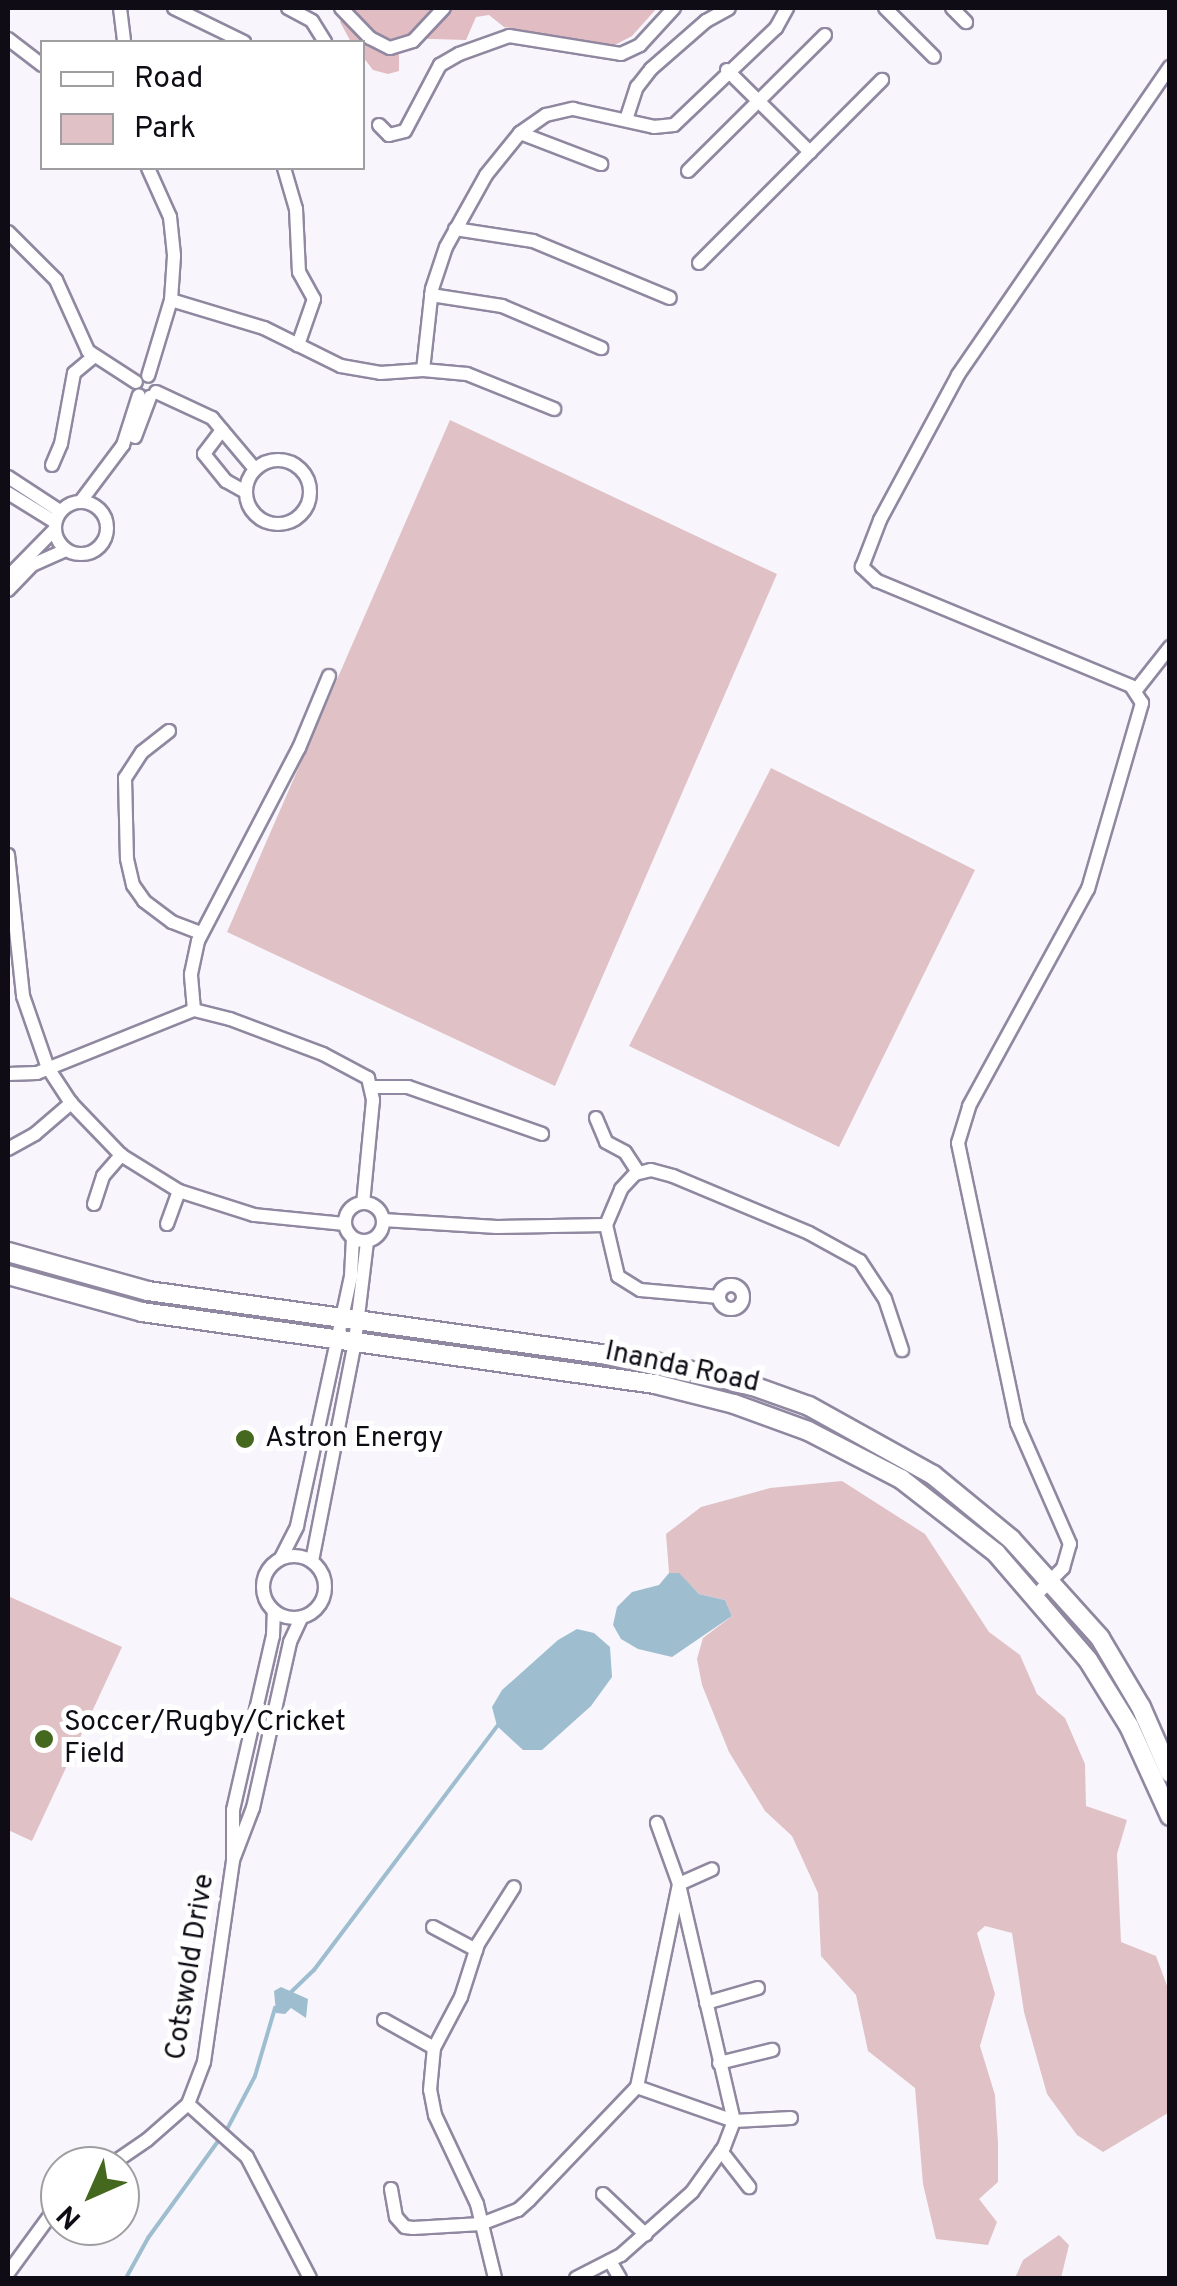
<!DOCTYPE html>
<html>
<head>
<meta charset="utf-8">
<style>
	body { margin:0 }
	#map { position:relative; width:1177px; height:2286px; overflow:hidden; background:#f8f6fc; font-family:Overpass,sans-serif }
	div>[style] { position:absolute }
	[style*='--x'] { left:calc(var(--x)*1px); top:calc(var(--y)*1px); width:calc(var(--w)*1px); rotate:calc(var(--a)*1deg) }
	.green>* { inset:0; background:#e0c2c6 }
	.forest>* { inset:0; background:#e1bcc2 }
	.water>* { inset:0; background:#9ebecf }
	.stream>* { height:4px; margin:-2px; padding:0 2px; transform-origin:2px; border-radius:2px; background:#9ebecf }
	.roads { filter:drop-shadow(2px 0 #9088a0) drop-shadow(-2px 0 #9088a0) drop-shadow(0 2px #9088a0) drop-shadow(0 -2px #9088a0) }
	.street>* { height:12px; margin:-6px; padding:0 6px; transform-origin:6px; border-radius:6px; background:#fff }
	.street>.ring { margin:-6px; padding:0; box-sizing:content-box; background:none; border:12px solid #fff; border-radius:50% }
	.secondary>* { height:18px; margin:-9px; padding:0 9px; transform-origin:9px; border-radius:9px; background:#fff }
	.dots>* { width:28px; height:28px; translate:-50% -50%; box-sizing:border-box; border:5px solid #fff; border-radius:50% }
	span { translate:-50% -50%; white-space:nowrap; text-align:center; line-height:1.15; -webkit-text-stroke:10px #fff; paint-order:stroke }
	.street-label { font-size:28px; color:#0f0c15 }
	.poi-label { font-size:28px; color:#0f0c15 }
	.left { translate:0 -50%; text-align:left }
	.frame { position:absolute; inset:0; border:10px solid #0f0c15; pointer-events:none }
	.legend { position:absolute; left:40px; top:40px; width:325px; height:130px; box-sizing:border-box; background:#fff; border:2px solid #9f9ea1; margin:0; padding:12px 18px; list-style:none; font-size:30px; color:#0f0c15 }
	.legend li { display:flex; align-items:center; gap:20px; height:50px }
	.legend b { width:50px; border:2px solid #9f9ea1 }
	.north { position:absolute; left:40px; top:2146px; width:100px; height:100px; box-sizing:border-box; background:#fff; border:2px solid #9f9ea1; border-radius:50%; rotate:225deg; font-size:28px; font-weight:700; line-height:40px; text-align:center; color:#0f0c15 }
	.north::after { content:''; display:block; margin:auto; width:35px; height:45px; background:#45681f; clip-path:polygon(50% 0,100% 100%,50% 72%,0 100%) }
</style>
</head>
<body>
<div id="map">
	<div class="green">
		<div style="clip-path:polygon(450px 420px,777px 574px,555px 1086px,227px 932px)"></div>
		<div style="clip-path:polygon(771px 768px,975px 870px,839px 1147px,629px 1046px)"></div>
		<div style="clip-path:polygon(842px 1481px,925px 1534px,989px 1632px,1020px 1655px,1037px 1694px,1065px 1718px,1085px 1764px,1086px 1806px,1127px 1820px,1117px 1854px,1121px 1942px,1156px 1956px,1169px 1991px,1168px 2113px,1103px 2152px,1077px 2135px,1047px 2094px,1024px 2012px,1012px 1933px,985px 1926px,977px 1933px,995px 1994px,980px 2046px,995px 2095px,998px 2143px,998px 2182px,979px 2199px,997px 2222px,988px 2245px,936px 2239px,923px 2184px,915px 2088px,868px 2051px,856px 1995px,821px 1956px,818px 1893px,792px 1836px,765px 1811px,729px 1752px,702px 1685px,697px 1659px,703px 1638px,732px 1616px,725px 1600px,699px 1594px,679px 1574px,669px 1573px,666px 1534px,701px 1507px,770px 1488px)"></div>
		<div style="clip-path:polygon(8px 1596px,122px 1647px,32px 1841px,8px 1830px)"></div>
		<div style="clip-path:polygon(1059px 2235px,1069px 2245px,1061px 2278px,1015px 2278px,1023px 2260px)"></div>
	</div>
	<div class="forest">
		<div style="clip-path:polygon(347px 8px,657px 8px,632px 36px,611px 47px,504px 27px,489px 15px,476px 17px,466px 40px,399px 38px,399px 71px,388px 74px,373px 70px,363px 57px,362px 42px,351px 42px,340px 22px)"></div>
	</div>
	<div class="water">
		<div style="clip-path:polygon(669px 1573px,679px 1573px,699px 1594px,725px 1600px,732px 1616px,672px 1657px,638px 1649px,621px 1639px,613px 1625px,617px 1607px,632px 1592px,659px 1585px)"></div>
		<div style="clip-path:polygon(577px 1629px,594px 1633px,610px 1647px,612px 1677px,591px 1706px,542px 1750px,523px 1750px,497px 1726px,492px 1707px,502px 1690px,558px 1640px)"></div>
		<div style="clip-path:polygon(281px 1987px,308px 1999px,306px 2018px,291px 2008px,285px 2014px,276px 2013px,274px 1991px)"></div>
	</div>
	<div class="stream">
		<div style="--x:289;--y:1994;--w:35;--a:-44"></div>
		<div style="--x:314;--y:1970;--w:305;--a:-53.1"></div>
		<div style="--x:225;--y:2133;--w:64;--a:-62.2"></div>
		<div style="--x:255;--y:2076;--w:71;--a:-73.6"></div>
		<div style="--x:126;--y:2278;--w:46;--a:-61.2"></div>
		<div style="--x:148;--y:2238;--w:121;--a:-54.1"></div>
	</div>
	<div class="roads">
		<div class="street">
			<div style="--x:120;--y:8;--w:34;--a:83"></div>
			<div style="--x:174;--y:8;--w:78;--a:25.9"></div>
			<div style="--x:288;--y:8;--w:27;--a:28"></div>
			<div style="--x:312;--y:21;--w:25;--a:58"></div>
			<div style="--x:341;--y:8;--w:42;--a:46"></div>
			<div style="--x:370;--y:38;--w:22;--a:27"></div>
			<div style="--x:390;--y:48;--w:24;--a:-17"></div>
			<div style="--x:413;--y:41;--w:45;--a:-46.8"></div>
			<div style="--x:885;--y:8;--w:69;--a:45"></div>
			<div style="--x:952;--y:8;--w:20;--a:45"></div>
			<div style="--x:8;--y:39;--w:43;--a:37.4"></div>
			<div style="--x:727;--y:70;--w:117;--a:44.7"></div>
			<div style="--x:626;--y:120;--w:35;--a:-72"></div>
			<div style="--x:637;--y:87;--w:23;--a:-52"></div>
			<div style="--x:651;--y:69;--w:73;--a:-41.1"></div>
			<div style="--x:706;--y:21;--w:26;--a:-29"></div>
			<div style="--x:379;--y:125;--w:14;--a:45"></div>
			<div style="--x:389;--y:135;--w:16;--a:-14"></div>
			<div style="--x:405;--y:131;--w:75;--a:-62.1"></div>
			<div style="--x:440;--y:65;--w:22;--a:-30"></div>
			<div style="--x:459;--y:54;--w:53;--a:-19.8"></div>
			<div style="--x:509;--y:36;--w:113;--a:9.1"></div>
			<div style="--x:621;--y:54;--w:21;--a:-25"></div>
			<div style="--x:640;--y:45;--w:50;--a:-47.4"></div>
			<div style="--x:520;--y:133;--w:87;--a:20.9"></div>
			<div style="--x:148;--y:168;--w:54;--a:65.8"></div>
			<div style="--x:170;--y:217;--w:39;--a:84"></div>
			<div style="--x:174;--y:256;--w:44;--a:93.9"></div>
			<div style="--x:171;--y:300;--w:79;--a:106.8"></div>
			<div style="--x:284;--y:168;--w:43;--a:73.7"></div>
			<div style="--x:296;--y:209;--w:63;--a:87.3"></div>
			<div style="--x:299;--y:272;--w:31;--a:61"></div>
			<div style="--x:314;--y:299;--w:49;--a:109.2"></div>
			<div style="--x:688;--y:171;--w:193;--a:-44.8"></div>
			<div style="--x:455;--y:229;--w:79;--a:8.7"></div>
			<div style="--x:533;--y:241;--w:148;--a:22.6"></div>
			<div style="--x:8;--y:232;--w:68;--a:45"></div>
			<div style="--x:56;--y:280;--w:78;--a:65.7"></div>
			<div style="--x:88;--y:351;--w:57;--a:32.9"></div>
			<div style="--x:699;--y:263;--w:259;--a:-45"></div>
			<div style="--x:431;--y:295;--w:72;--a:8.8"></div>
			<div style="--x:502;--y:306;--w:108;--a:23"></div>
			<div style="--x:171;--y:300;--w:97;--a:16.8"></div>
			<div style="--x:264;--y:328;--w:86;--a:26.3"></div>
			<div style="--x:341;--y:366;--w:40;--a:10"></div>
			<div style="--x:380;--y:373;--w:43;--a:-4"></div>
			<div style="--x:423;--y:370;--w:81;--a:-83.7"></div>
			<div style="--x:432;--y:289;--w:44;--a:-71.6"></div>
			<div style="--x:446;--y:247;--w:82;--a:-60.9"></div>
			<div style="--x:486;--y:175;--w:54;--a:-51"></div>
			<div style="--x:520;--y:133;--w:32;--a:-35"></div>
			<div style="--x:546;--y:115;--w:28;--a:-13"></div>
			<div style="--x:573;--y:109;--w:83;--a:12.5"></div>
			<div style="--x:654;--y:127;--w:20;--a:-6"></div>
			<div style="--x:674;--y:125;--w:141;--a:-43.6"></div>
			<div style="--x:776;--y:28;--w:23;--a:-61"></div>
			<div style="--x:423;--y:370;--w:44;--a:5.2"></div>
			<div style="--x:467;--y:374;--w:94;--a:21.9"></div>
			<div style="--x:156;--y:392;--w:62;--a:24.9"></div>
			<div style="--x:212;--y:418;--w:67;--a:49.9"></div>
			<div style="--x:222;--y:430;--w:30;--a:127"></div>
			<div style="--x:204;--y:454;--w:35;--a:51"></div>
			<div style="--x:226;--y:481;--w:23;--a:29"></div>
			<div style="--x:135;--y:437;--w:43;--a:-69.4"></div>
			<div class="ring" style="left:246px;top:460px;width:52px;height:52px"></div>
			<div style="--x:52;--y:465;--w:23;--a:-67"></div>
			<div style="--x:61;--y:444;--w:72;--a:-79.6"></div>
			<div style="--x:74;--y:373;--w:26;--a:-40"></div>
			<div style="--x:8;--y:477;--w:62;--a:33.2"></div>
			<div style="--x:8;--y:493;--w:55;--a:31.7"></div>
			<div style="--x:81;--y:501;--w:70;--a:-53.1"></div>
			<div style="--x:123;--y:445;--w:52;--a:-72.3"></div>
			<div class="ring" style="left:55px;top:502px;width:40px;height:40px"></div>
			<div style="--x:8;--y:577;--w:66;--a:-45.6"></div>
			<div style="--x:8;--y:590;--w:35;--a:-46"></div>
			<div style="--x:32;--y:565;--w:37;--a:-24"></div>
			<div style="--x:1136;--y:690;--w:55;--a:-51.7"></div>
			<div style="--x:169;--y:731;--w:34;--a:142"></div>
			<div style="--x:142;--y:752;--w:31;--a:123"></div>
			<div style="--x:125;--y:778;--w:81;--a:88.6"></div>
			<div style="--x:127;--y:859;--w:27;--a:77"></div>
			<div style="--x:133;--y:885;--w:19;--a:55"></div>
			<div style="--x:144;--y:901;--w:35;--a:37"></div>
			<div style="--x:172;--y:922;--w:31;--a:21"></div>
			<div style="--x:8;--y:855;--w:142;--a:83.9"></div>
			<div style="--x:23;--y:996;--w:76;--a:70.9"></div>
			<div style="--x:48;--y:1068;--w:42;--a:56.7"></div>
			<div style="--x:71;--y:1103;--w:72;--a:46.1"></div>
			<div style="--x:121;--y:1155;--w:68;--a:31.8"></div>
			<div style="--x:179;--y:1191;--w:79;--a:17.7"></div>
			<div style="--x:254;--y:1215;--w:90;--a:5.7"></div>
			<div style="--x:194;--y:1010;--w:36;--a:-95"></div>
			<div style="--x:191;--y:974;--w:34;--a:-78"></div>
			<div style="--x:198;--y:941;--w:218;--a:-62.4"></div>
			<div style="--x:299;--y:748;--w:78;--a:-67.4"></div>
			<div style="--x:8;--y:1074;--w:29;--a:-2"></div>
			<div style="--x:37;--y:1073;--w:169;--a:-21.9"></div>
			<div style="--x:194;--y:1010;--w:37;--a:14"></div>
			<div style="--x:230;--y:1019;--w:99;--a:20.6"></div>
			<div style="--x:323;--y:1054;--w:51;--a:28.1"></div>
			<div style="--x:368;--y:1078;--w:23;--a:77"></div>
			<div style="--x:373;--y:1100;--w:103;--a:95.5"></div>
			<div style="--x:372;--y:1087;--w:36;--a:0"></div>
			<div style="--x:408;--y:1087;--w:142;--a:19.3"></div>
			<div style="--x:596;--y:1118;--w:26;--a:67"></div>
			<div style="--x:606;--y:1142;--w:21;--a:28"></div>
			<div style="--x:625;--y:1152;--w:24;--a:57"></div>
			<div style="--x:8;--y:1149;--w:31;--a:-29"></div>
			<div style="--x:35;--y:1134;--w:48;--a:-40.7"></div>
			<div class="ring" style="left:345px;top:1203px;width:26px;height:26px"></div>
			<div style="--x:94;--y:1204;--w:29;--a:-72"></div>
			<div style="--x:103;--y:1176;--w:28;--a:-49"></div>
			<div style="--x:383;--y:1220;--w:114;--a:3.5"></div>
			<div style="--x:497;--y:1227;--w:109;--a:-1.1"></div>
			<div style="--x:167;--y:1224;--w:35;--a:-70"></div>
			<div class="ring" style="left:719px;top:1285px;width:12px;height:12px"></div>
			<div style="--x:719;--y:1297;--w:79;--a:-174.9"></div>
			<div style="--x:640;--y:1290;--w:26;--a:-148"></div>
			<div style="--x:618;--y:1276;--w:52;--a:-103.2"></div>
			<div style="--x:606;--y:1225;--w:39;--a:-67"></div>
			<div style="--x:621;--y:1189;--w:21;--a:-47"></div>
			<div style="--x:635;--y:1174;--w:16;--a:-14"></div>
			<div style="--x:651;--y:1170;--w:23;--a:15"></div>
			<div style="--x:673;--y:1176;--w:147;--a:22.7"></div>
			<div style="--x:809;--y:1233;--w:58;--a:28.8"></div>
			<div style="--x:860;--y:1261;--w:45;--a:56.7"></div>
			<div style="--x:885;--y:1299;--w:54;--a:71.6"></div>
			<div class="ring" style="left:263px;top:1556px;width:50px;height:50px"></div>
			<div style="--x:281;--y:1558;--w:36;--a:-63"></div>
			<div style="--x:297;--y:1526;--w:256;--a:-77.8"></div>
			<div style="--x:351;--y:1276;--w:37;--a:-87"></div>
			<div style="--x:312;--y:1561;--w:224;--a:-78.9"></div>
			<div style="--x:355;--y:1341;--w:100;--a:-83.1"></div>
			<div style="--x:1035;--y:1596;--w:40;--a:-45"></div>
			<div style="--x:1063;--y:1568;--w:25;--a:-74"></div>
			<div style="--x:1070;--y:1544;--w:132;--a:-113.7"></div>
			<div style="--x:1017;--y:1423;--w:286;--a:-101.9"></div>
			<div style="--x:958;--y:1143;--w:39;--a:-73"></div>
			<div style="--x:969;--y:1106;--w:247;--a:-61.3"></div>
			<div style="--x:1088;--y:889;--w:194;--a:-73.8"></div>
			<div style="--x:1142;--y:703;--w:20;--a:-123"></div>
			<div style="--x:1131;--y:686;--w:275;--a:-157.5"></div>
			<div style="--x:877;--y:581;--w:21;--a:-137"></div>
			<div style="--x:862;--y:567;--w:50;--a:-69"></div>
			<div style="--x:880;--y:520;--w:165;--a:-61.7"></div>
			<div style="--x:958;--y:375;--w:374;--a:-55.5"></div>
			<div style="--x:233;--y:1860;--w:56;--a:-69"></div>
			<div style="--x:253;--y:1808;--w:170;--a:-77.4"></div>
			<div style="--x:290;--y:1642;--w:26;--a:-65"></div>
			<div style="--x:433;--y:1927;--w:49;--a:28.1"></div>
			<div style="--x:706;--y:2003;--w:54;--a:-16.1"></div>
			<div style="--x:384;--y:2020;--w:57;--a:29.2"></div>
			<div style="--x:719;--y:2063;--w:55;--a:-13.8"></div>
			<div style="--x:637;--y:2087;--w:103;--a:19.3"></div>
			<div style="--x:734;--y:2121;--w:57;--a:-3"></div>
			<div style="--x:188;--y:2104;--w:79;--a:41.9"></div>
			<div style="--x:247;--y:2157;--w:136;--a:62.5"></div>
			<div style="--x:721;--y:2151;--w:46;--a:52.1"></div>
			<div style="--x:109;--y:2166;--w:46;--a:-34.4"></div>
			<div style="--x:147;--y:2140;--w:55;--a:-41.3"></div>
			<div style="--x:188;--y:2104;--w:45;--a:-69.1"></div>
			<div style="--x:204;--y:2062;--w:204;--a:-81.8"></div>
			<div style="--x:233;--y:1860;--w:50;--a:-90"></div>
			<div style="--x:233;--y:1810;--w:179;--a:-77.1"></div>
			<div style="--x:273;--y:1636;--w:25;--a:-88"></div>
			<div style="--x:391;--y:2189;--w:28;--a:80"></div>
			<div style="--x:396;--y:2217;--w:13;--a:48"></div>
			<div style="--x:405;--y:2227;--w:8;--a:7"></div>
			<div style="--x:413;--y:2228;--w:68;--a:-3.4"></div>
			<div style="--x:481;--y:2224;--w:40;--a:-21"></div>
			<div style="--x:518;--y:2210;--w:15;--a:-42"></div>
			<div style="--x:529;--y:2200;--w:156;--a:-46.3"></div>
			<div style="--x:637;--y:2087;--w:207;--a:-78.3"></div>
			<div style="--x:679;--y:1884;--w:36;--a:-24"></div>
			<div style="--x:603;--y:2194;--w:59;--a:43.6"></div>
			<div style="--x:610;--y:2261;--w:20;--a:60"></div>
			<div style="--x:8;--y:2273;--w:88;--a:-53.8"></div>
			<div style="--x:495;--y:2278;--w:76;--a:-103.7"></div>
			<div style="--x:477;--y:2204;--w:98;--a:-115.3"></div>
			<div style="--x:435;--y:2115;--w:25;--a:-101"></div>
			<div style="--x:430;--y:2090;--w:42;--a:-84.6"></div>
			<div style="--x:434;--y:2048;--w:58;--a:-62.1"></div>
			<div style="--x:461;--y:1997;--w:56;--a:-72.2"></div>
			<div style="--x:478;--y:1944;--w:67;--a:-57.7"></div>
			<div style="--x:576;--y:2278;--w:51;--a:-27.1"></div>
			<div style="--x:621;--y:2255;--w:95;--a:-41.6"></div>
			<div style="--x:692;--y:2192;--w:55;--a:-54.6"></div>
			<div style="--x:724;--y:2147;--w:28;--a:-69"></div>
			<div style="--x:734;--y:2121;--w:243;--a:-103.1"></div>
			<div style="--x:679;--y:1884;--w:65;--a:-109.8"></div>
		</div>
		<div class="secondary">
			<div style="--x:8;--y:1252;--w:145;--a:15.6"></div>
			<div style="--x:148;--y:1291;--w:508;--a:7.92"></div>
			<div style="--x:651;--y:1361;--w:105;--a:13.8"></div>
			<div style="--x:753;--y:1386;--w:59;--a:19.7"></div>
			<div style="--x:809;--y:1406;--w:142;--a:29.1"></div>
			<div style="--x:933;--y:1475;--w:101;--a:39.4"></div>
			<div style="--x:1011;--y:1539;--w:133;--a:48"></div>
			<div style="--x:1100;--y:1638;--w:80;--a:59.3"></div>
			<div style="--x:1141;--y:1707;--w:72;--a:66.3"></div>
			<div style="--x:8;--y:1275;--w:139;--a:15.4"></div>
			<div style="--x:142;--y:1312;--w:518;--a:7.99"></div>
			<div style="--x:655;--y:1384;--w:81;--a:14.2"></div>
			<div style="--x:734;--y:1404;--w:79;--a:20"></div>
			<div style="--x:808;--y:1431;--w:105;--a:27.3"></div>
			<div style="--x:901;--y:1479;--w:120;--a:37.9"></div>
			<div style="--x:996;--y:1553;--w:141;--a:49.3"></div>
			<div style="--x:1088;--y:1660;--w:78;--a:58.2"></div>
			<div style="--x:1129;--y:1726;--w:99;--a:65.5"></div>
		</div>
	</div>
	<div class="dots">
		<div style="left:245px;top:1439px;background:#45681f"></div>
		<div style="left:44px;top:1739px;background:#45681f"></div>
	</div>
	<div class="street-label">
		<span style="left:682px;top:1368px;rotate:12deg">Inanda Road</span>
		<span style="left:191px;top:1967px;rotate:-81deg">Cotswold Drive</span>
	</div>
	<div class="poi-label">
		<span class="left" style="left:265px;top:1439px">Astron Energy</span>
		<span class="left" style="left:64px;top:1739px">Soccer/Rugby/Cricket<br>Field</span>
	</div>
	<div class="frame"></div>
	<ul class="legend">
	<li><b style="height:12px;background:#fff"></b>Road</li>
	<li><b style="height:28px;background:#e0c2c6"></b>Park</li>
	</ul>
	<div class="north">N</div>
</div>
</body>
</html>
